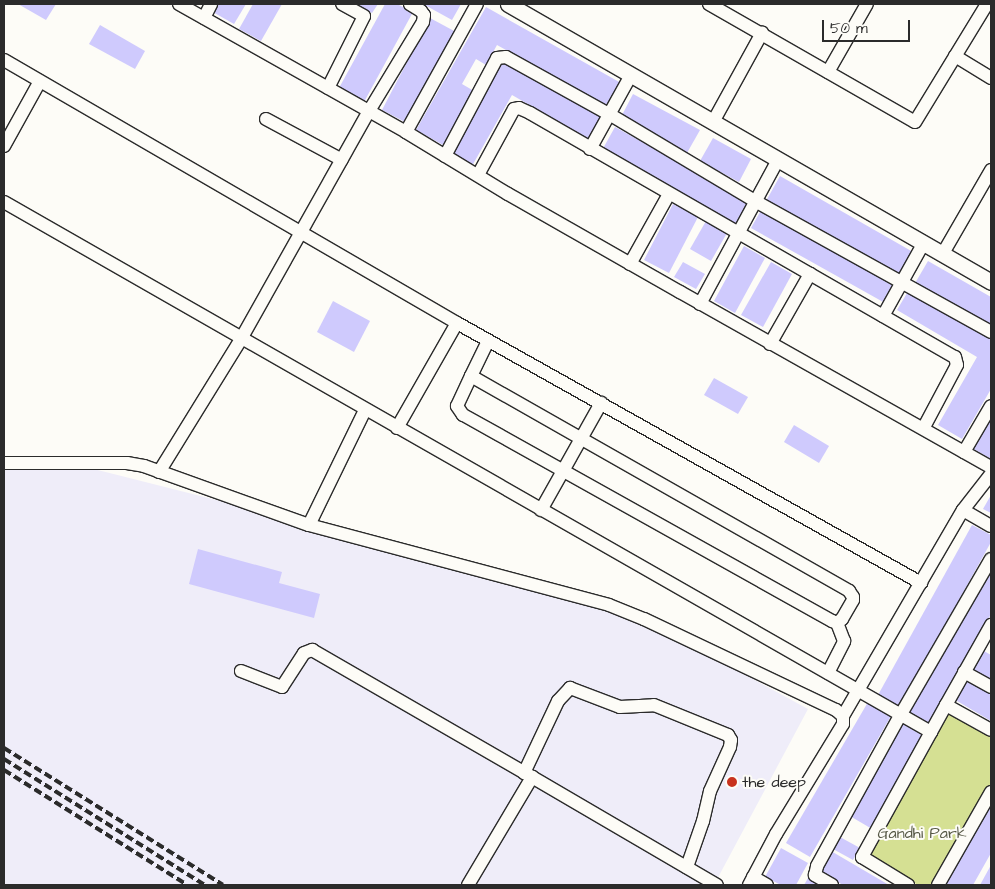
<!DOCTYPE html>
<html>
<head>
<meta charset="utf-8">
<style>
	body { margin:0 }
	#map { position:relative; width:995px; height:889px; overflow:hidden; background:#fdfcf7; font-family:"Architects Daughter",sans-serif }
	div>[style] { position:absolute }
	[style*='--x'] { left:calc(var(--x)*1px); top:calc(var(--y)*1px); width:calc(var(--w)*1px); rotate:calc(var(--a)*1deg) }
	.built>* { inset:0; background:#efedf9 }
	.green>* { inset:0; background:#d5e093 }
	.building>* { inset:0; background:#cfcafd }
	.roads { filter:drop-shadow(1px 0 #2b2b2b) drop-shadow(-1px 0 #2b2b2b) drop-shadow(0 1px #2b2b2b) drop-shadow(0 -1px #2b2b2b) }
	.minor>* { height:12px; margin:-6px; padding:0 6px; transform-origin:6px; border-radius:6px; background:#fdfcf7 }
	.tertiary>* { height:15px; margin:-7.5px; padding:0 7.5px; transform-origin:7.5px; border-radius:7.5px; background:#fdfcf7 }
	.rail>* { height:4px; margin-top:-2px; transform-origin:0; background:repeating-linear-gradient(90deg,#2b2b2b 0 8px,transparent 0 12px) }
	.dots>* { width:14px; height:14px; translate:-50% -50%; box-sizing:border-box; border:2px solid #fdfcf7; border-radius:50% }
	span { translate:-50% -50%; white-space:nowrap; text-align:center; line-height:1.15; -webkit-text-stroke:4px #fdfcf7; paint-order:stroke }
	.poi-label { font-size:16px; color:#2b2b2b }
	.left { translate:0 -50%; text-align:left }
	.park-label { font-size:16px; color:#565845 }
	.frame { position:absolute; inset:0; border:5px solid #2b2b2b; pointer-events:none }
	.scale { position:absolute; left:822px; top:20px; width:88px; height:22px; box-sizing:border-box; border:2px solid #2b2b2b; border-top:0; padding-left:6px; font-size:15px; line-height:18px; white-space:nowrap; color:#2b2b2b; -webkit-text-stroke:4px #fdfcf7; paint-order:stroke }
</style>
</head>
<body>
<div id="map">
	<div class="built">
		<div style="clip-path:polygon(4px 460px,70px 463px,604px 598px,808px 709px,714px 885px,4px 885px)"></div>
	</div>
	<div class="green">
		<div style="clip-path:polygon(949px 713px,991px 735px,991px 784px,934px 885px,918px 885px,867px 856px)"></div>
	</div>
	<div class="building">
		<div style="clip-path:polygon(18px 4px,56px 4px,46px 20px)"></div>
		<div style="clip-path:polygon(215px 4px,246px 4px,234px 24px,211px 11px)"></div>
		<div style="clip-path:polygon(253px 4px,282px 4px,261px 41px,239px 29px)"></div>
		<div style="clip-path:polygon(356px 4px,378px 4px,372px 13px)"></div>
		<div style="clip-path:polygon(385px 4px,397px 4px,413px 12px,364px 102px,339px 88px)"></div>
		<div style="clip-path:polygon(423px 4px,461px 4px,452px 20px)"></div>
		<div style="clip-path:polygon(486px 7px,621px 83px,607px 107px,497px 45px,486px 65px,476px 59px,462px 84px,474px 91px,443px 145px,416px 130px)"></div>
		<div style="clip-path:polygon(430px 18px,456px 32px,407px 123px,382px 110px)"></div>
		<div style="clip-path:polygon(100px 25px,145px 51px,135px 69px,89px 44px)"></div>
		<div style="clip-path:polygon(501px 59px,605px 118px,592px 141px,512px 95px,472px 166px,448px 152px)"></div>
		<div style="clip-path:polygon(633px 94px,700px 130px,687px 153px,621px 117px)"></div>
		<div style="clip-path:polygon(615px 127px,749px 201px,735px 226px,601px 152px)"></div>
		<div style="clip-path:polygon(713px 138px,751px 159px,739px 182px,700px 161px)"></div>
		<div style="clip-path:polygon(780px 176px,913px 252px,899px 276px,766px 201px)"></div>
		<div style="clip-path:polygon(673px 204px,698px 217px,669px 273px,644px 260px)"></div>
		<div style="clip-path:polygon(764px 205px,897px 281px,885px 303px,751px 228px)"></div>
		<div style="clip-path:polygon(706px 221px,727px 233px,711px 261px,690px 249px)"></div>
		<div style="clip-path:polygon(744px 246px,765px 258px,735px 313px,714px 301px)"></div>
		<div style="clip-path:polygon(928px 261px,991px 297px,991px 329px,914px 285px)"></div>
		<div style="clip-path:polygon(683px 262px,705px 274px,696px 289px,674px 277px)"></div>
		<div style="clip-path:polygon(771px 262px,792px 274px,763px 327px,741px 315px)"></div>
		<div style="clip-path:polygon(910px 288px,991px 336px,991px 389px,962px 439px,938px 425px,977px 357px,897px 310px)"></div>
		<div style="clip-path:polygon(333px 301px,370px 321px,354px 352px,317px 332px)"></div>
		<div style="clip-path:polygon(714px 378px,748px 397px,738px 414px,704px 395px)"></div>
		<div style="clip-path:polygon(991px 415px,991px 459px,972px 448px)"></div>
		<div style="clip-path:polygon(794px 425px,829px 446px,819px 463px,784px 442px)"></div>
		<div style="clip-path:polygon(991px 495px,991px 513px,983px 509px)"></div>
		<div style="clip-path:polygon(972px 525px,991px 535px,991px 542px,900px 707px,878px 695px)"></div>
		<div style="clip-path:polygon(198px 549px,282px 572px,279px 583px,320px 594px,314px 618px,189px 584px)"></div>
		<div style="clip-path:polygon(991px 564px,991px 614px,929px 723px,908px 711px)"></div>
		<div style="clip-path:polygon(982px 650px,991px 655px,991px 684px,970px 672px)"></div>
		<div style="clip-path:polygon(965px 676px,991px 691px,991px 721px,952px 698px)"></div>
		<div style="clip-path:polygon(868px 702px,891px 716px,810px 857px,786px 843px)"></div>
		<div style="clip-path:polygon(903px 724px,925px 737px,872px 829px,850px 816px)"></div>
		<div style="clip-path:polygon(991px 798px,991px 853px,973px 885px,943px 885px)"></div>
		<div style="clip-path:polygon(840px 837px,860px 848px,853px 860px,833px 849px)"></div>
		<div style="clip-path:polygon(781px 848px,808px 863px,796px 885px,781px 885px,765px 877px)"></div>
		<div style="clip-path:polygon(831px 851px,889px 885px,843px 885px,819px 871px)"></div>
		<div style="clip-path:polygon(991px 865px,991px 885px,980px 885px)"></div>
		<div style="clip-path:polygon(811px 873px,832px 885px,804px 885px)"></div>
	</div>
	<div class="roads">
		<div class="minor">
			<div style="--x:179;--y:4;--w:261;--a:29.4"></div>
			<div style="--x:406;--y:132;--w:119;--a:31.3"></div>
			<div style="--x:508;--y:194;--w:198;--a:29.7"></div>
			<div style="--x:680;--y:292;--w:357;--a:29.4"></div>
			<div style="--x:709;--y:4;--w:237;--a:29.8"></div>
			<div style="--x:915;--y:122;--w:138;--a:-58.6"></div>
			<div style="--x:204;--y:18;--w:16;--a:-63"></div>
			<div style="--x:955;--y:56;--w:42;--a:31.4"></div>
			<div style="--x:4;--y:60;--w:524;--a:30.14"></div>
			<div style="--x:828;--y:72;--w:78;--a:-60.2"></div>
			<div style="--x:328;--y:88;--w:80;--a:-63.4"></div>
			<div style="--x:364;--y:16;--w:25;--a:-151"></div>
			<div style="--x:266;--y:119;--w:86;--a:28.3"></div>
			<div style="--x:713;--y:122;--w:102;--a:-61.2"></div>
			<div style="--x:406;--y:132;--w:146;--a:-61"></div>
			<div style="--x:4;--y:146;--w:74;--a:-61"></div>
			<div style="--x:590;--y:149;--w:85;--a:-61"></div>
			<div style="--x:445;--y:156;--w:111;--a:-62"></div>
			<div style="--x:497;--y:58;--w:9;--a:-6"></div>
			<div style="--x:506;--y:57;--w:118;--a:29"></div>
			<div style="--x:609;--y:114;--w:170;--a:30.8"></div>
			<div style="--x:755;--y:201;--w:270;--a:29"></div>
			<div style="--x:478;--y:175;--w:75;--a:-61.4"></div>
			<div style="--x:514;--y:109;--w:5;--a:-11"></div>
			<div style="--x:519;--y:108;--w:12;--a:24"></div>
			<div style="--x:530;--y:113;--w:490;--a:29.9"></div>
			<div style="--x:955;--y:357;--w:8;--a:76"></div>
			<div style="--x:957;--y:365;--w:72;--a:118"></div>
			<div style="--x:4;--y:202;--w:1068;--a:29.76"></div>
			<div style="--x:931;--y:732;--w:143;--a:118.9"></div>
			<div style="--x:862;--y:857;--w:54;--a:31.3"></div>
			<div style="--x:942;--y:255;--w:98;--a:-60"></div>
			<div style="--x:630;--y:264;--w:80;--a:-60.9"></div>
			<div style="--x:700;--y:304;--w:164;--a:-61.6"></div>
			<div style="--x:883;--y:316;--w:82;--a:-60.9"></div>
			<div style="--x:770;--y:344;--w:81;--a:-60.3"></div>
			<div style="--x:471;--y:376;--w:435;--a:29.6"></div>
			<div style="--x:849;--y:591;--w:7;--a:56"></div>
			<div style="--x:853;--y:597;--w:3;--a:90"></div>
			<div style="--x:853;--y:600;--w:22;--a:120"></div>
			<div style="--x:842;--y:619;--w:6;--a:141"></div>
			<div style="--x:837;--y:623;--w:5;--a:-158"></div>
			<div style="--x:832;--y:621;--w:423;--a:-150.8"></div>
			<div style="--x:463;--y:415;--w:11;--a:-124"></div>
			<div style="--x:457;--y:406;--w:33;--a:-65"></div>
			<div style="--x:471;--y:376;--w:39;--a:-64"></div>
			<div style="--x:397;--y:428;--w:121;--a:-60.3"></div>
			<div style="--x:457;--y:323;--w:532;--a:29.26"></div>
			<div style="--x:964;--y:452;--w:53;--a:-59.6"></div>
			<div style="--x:4;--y:463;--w:123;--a:0"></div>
			<div style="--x:127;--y:463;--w:17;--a:10"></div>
			<div style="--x:144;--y:466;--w:175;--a:19.7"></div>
			<div style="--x:309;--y:525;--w:310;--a:14.9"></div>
			<div style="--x:609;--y:605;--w:38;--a:22"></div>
			<div style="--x:644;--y:619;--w:212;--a:25.4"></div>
			<div style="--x:836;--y:710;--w:9;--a:41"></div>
			<div style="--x:843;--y:716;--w:8;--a:90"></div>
			<div style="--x:843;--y:724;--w:129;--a:121.3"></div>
			<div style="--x:776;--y:834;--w:58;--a:117.9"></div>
			<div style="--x:159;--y:472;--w:156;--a:-58.3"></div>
			<div style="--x:241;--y:339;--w:261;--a:-60.7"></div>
			<div style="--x:369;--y:111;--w:104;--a:-58.8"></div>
			<div style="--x:423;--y:22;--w:7;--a:-82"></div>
			<div style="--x:424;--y:15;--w:5;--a:-127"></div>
			<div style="--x:421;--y:11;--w:13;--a:-148"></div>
			<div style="--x:541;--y:510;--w:123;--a:-60.7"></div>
			<div style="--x:963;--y:510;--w:32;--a:30"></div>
			<div style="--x:309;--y:525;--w:128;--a:-64"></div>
			<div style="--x:241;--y:671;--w:44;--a:21.3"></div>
			<div style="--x:282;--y:687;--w:40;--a:-57.1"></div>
			<div style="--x:304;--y:653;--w:9;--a:-21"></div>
			<div style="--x:312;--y:650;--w:254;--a:30"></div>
			<div style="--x:964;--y:672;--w:31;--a:29"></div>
			<div style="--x:828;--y:673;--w:36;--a:-63"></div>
			<div style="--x:844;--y:641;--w:19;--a:-111"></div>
			<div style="--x:946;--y:705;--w:92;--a:-60.6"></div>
			<div style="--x:843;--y:716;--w:238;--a:-59.8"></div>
			<div style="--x:963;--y:510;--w:46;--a:-52.1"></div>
			<div style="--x:931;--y:732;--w:31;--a:-61"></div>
			<div style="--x:946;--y:705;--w:51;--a:29.1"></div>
			<div style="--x:524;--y:773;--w:80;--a:-64.7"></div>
			<div style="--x:558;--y:701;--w:18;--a:-47"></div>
			<div style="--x:570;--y:688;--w:53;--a:20.8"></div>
			<div style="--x:620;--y:707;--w:34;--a:-3"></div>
			<div style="--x:654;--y:705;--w:80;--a:22.1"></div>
			<div style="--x:728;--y:735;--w:6;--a:59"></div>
			<div style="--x:731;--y:740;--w:7;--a:98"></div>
			<div style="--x:730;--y:747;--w:48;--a:114.4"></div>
			<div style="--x:710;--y:791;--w:31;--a:103"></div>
			<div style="--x:703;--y:821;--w:49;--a:109.2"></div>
			<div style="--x:753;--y:877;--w:16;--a:30"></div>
			<div style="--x:468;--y:885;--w:126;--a:-59.3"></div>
			<div style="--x:532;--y:777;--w:214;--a:30.3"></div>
			<div style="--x:832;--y:885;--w:20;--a:-150"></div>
			<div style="--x:815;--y:875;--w:9;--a:-77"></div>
			<div style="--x:817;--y:866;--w:174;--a:-61.1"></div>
			<div style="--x:901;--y:714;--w:179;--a:-59.9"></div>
			<div style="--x:938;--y:885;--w:107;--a:-60.3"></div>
		</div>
		<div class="tertiary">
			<div style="--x:508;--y:4;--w:557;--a:29.92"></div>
		</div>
	</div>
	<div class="rail">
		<div style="--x:4;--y:748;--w:258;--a:32"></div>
		<div style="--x:4;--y:759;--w:237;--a:32.1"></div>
		<div style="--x:4;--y:770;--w:216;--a:32.1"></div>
	</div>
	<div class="dots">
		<div style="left:732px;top:782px;background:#c8321e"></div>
	</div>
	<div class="poi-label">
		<span class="left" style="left:742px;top:782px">the deep</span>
	</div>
	<div class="park-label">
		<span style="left:922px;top:833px">Gandhi Park</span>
	</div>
	<div class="frame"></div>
	<div class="scale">50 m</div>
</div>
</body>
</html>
